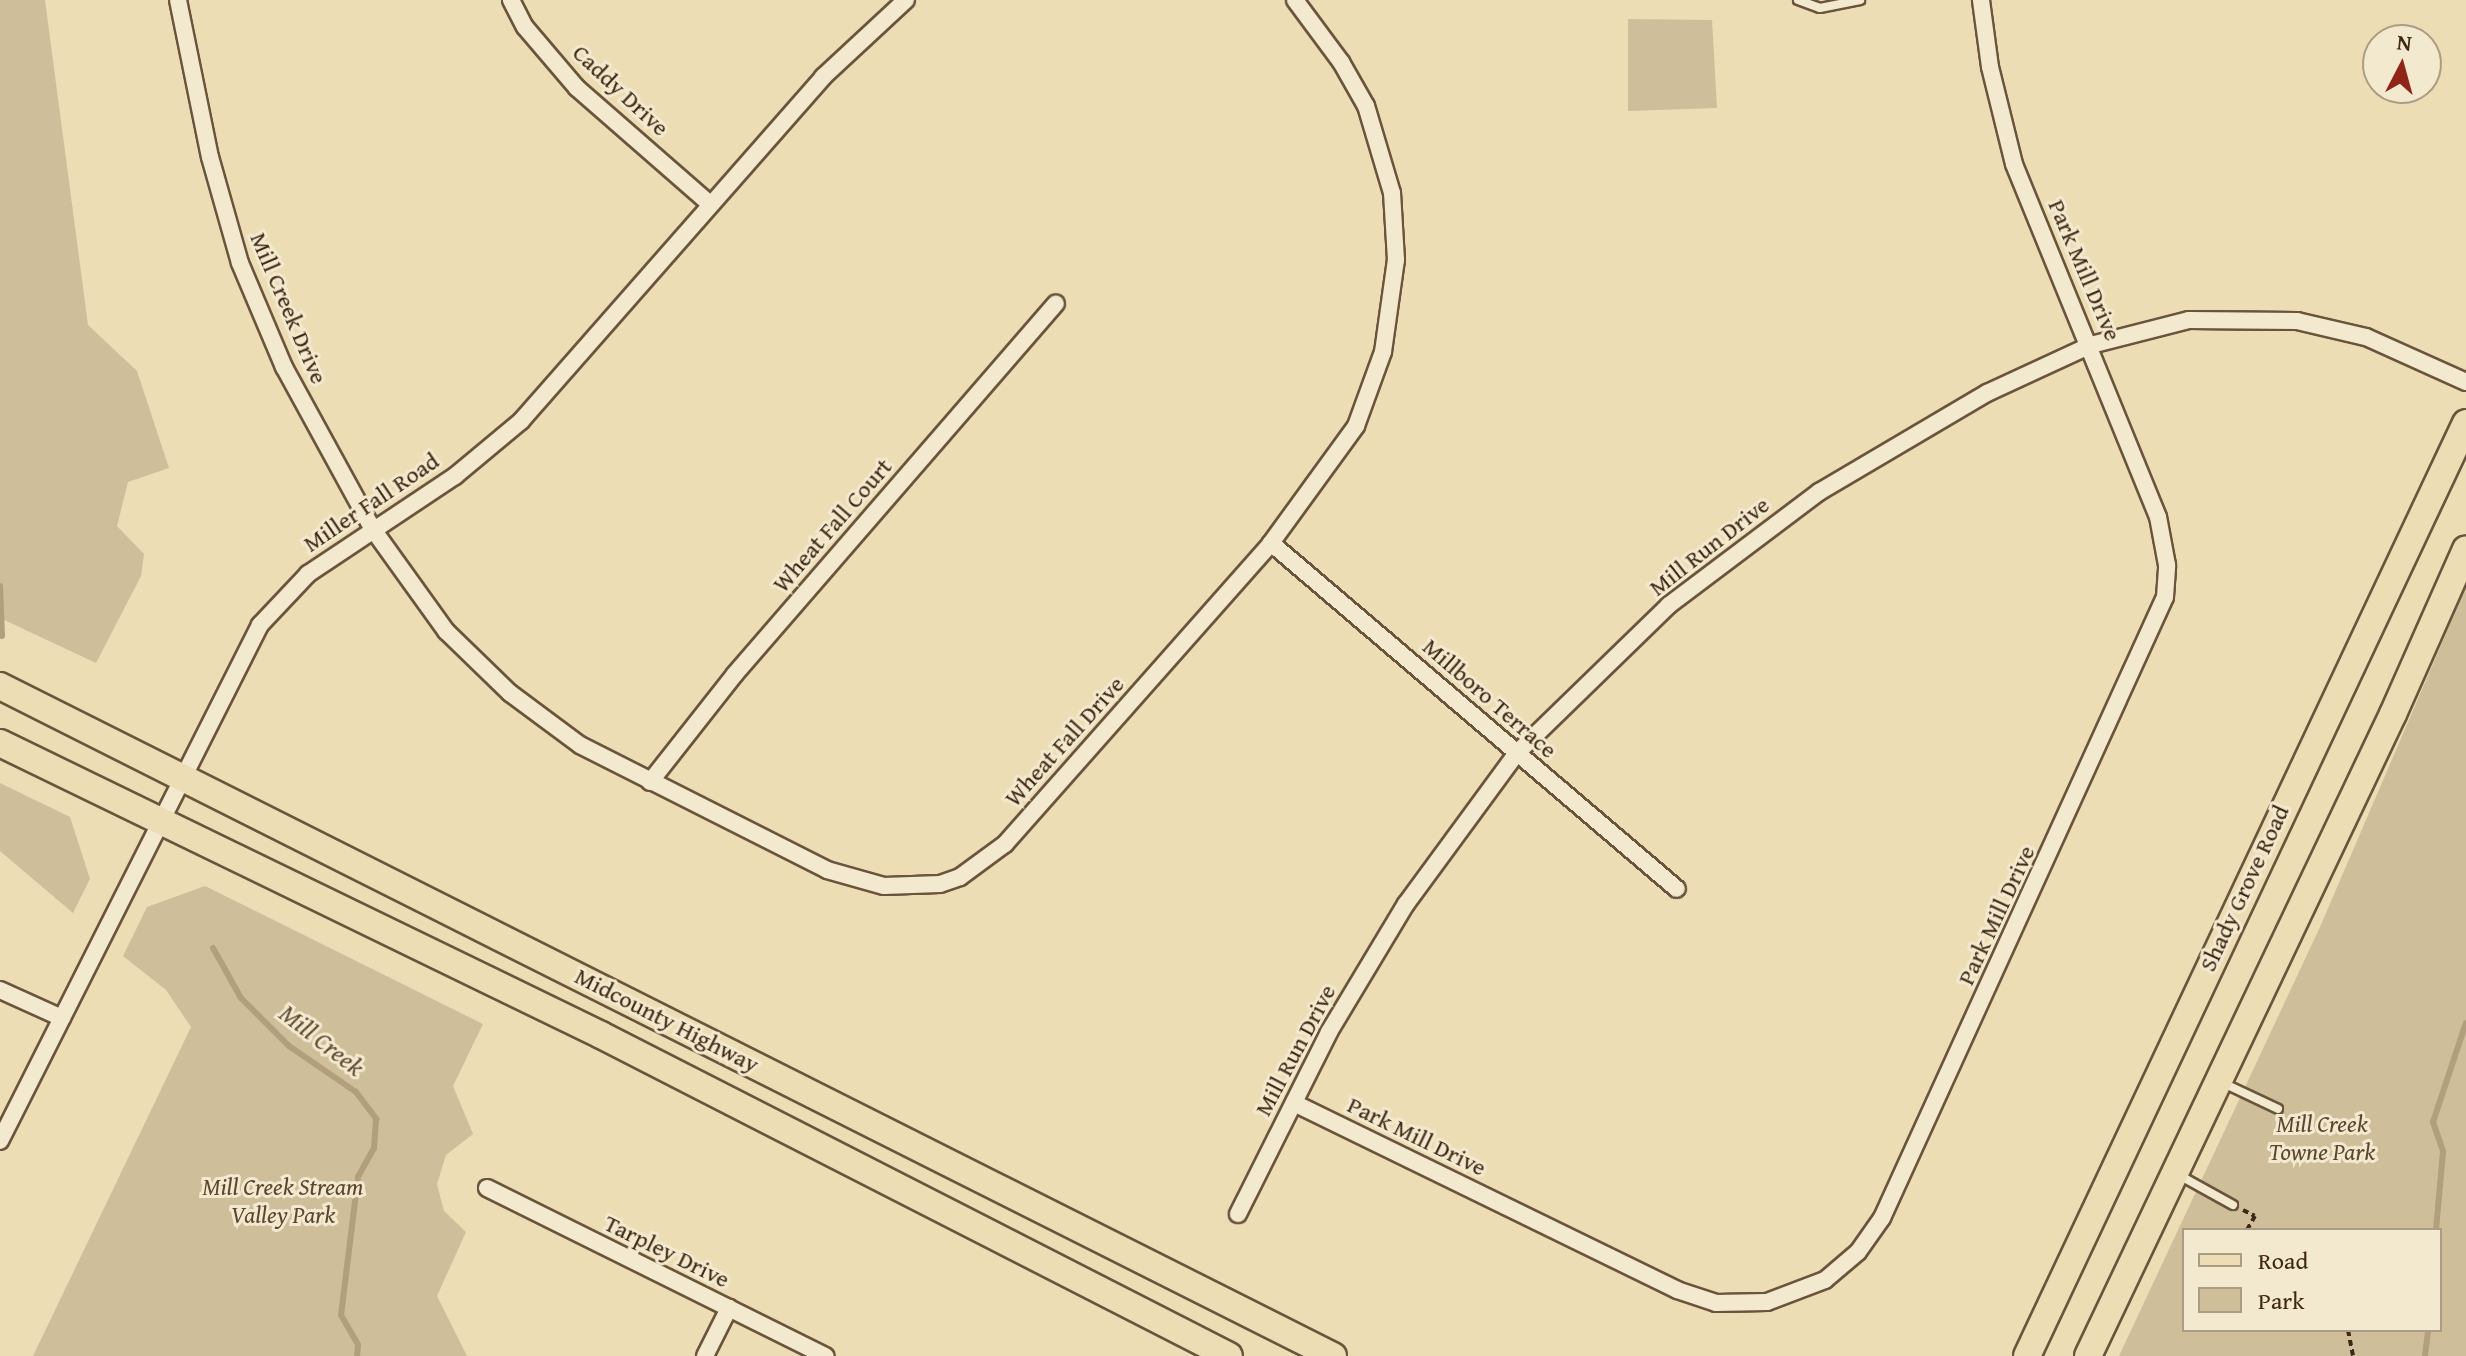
<!DOCTYPE html>
<html>
<head>
<meta charset="utf-8">
<style>
	body { margin:0 }
	#map { position:relative; width:2466px; height:1356px; overflow:hidden; background:#ecddb5; font-family:"Gentium Book Plus",serif }
	div>[style] { position:absolute }
	[style*='--x'] { left:calc(var(--x)*1px); top:calc(var(--y)*1px); width:calc(var(--w)*1px); rotate:calc(var(--a)*1deg) }
	.green>* { inset:0; background:#cfbe9a }
	.stream>* { height:6px; margin:-3px; padding:0 3px; transform-origin:3px; border-radius:3px; background:#b19f7e }
	.path>* { height:4px; margin-top:-2px; transform-origin:0; background:repeating-linear-gradient(90deg,#3f2814 0 6px,transparent 0 10px) }
	.roads { filter:drop-shadow(2px 0 #6a553c) drop-shadow(-2px 0 #6a553c) drop-shadow(0 2px #6a553c) drop-shadow(0 -2px #6a553c) }
	.lane>* { height:8px; margin:-4px; padding:0 4px; transform-origin:4px; border-radius:4px; background:#f3e9cf }
	.street>* { height:16px; margin:-8px; padding:0 8px; transform-origin:8px; border-radius:8px; background:#f3e9cf }
	.primary>* { height:26px; margin:-13px; padding:0 13px; transform-origin:13px; border-radius:13px; background:#ecddb5 }
	span { translate:-50% -50%; white-space:nowrap; text-align:center; line-height:1.15; -webkit-text-stroke:6px #f3e9cf; paint-order:stroke }
	.street-label { font-size:24px; color:#3f2814 }
	.park-label { font-size:24px; color:#5c462f; font-style:italic }
	.water-label { font-size:26px; color:#614c34; font-style:italic }
	.legend { position:absolute; left:2182px; top:1228px; width:260px; height:104px; box-sizing:border-box; background:#f3e9cf; border:2px solid #ab9c84; margin:0; padding:10px 14px; list-style:none; font-size:24px; color:#3f2814 }
	.legend li { display:flex; align-items:center; gap:16px; height:40px }
	.legend b { width:40px; border:2px solid #ab9c84 }
	.north { position:absolute; left:2362px; top:24px; width:80px; height:80px; box-sizing:border-box; background:#f3e9cf; border:2px solid #ab9c84; border-radius:50%; rotate:6deg; font-size:22px; font-weight:700; line-height:32px; text-align:center; color:#3f2814 }
	.north::after { content:''; display:block; margin:auto; width:28px; height:36px; background:#8f2418; clip-path:polygon(50% 0,100% 100%,50% 72%,0 100%) }
</style>
</head>
<body>
<div id="map">
	<div class="green">
		<div style="clip-path:polygon(0 0,45px 0,88px 325px,137px 371px,169px 468px,128px 482px,117px 526px,144px 554px,141px 576px,96px 663px,0 618px)"></div>
		<div style="clip-path:polygon(1628px 19px,1712px 20px,1717px 108px,1628px 111px)"></div>
		<div style="clip-path:polygon(evenodd,2466px 587px,2466px 1356px,2119px 1356px,2320px 927px,2466px 587px,2184px 1230px,2440px 1230px,2440px 1330px,2184px 1330px,2184px 1230px)"></div>
		<div style="clip-path:polygon(0 783px,70px 817px,90px 879px,73px 913px,0 851px)"></div>
		<div style="clip-path:polygon(205px 886px,483px 1024px,453px 1086px,473px 1134px,446px 1155px,437px 1184px,444px 1211px,466px 1232px,437px 1296px,467px 1356px,33px 1356px,191px 1027px,166px 990px,123px 956px,147px 907px)"></div>
	</div>
	<div class="stream">
		<div style="--x:0;--y:586;--w:50;--a:87.7"></div>
		<div style="--x:213;--y:948;--w:57;--a:60.8"></div>
		<div style="--x:241;--y:998;--w:68;--a:45"></div>
		<div style="--x:289;--y:1046;--w:81;--a:34.5"></div>
		<div style="--x:356;--y:1092;--w:34;--a:53"></div>
		<div style="--x:376;--y:1119;--w:29;--a:94"></div>
		<div style="--x:374;--y:1148;--w:33;--a:119"></div>
		<div style="--x:358;--y:1177;--w:139;--a:97"></div>
		<div style="--x:341;--y:1315;--w:34;--a:60"></div>
		<div style="--x:358;--y:1345;--w:11;--a:95"></div>
		<div style="--x:2436;--y:1230;--w:79;--a:-84.9"></div>
		<div style="--x:2443;--y:1151;--w:31;--a:-109"></div>
		<div style="--x:2433;--y:1122;--w:104;--a:-71.6"></div>
		<div style="--x:2425;--y:1356;--w:26;--a:-83"></div>
	</div>
	<div class="path">
		<div style="--x:2243;--y:1210;--w:13;--a:27"></div>
		<div style="--x:2255;--y:1216;--w:16;--a:120"></div>
		<div style="--x:2348;--y:1330;--w:26;--a:79"></div>
	</div>
	<div class="roads">
		<div class="lane">
			<div style="--x:1798;--y:0;--w:23;--a:20"></div>
			<div style="--x:1820;--y:8;--w:41;--a:-11.3"></div>
			<div style="--x:2221;--y:1082;--w:63;--a:25.3"></div>
			<div style="--x:2177;--y:1174;--w:64;--a:29"></div>
		</div>
		<div class="street">
			<div style="--x:178;--y:0;--w:160;--a:78.5"></div>
			<div style="--x:210;--y:157;--w:110;--a:74.2"></div>
			<div style="--x:240;--y:263;--w:113;--a:67.1"></div>
			<div style="--x:284;--y:367;--w:183;--a:61.3"></div>
			<div style="--x:372;--y:528;--w:127;--a:54.3"></div>
			<div style="--x:446;--y:631;--w:89;--a:44.1"></div>
			<div style="--x:510;--y:693;--w:87;--a:36.6"></div>
			<div style="--x:580;--y:745;--w:277;--a:26.8"></div>
			<div style="--x:827;--y:870;--w:59;--a:15.7"></div>
			<div style="--x:884;--y:886;--w:56;--a:-2"></div>
			<div style="--x:940;--y:884;--w:21;--a:-19"></div>
			<div style="--x:960;--y:877;--w:56;--a:-36.3"></div>
			<div style="--x:1005;--y:844;--w:402;--a:-48.5"></div>
			<div style="--x:1271;--y:543;--w:145;--a:-54"></div>
			<div style="--x:1356;--y:426;--w:79;--a:-70"></div>
			<div style="--x:1383;--y:352;--w:93;--a:-82"></div>
			<div style="--x:1396;--y:260;--w:67;--a:-93.4"></div>
			<div style="--x:1392;--y:193;--w:91;--a:-106.6"></div>
			<div style="--x:1366;--y:106;--w:51;--a:-119.6"></div>
			<div style="--x:1341;--y:62;--w:77;--a:-126.6"></div>
			<div style="--x:511;--y:0;--w:30;--a:63"></div>
			<div style="--x:525;--y:27;--w:80;--a:49.6"></div>
			<div style="--x:577;--y:88;--w:176;--a:41.1"></div>
			<div style="--x:1271;--y:543;--w:533;--a:40.44"></div>
			<div style="--x:650;--y:782;--w:137;--a:-51.8"></div>
			<div style="--x:735;--y:674;--w:490;--a:-49.1"></div>
			<div style="--x:0;--y:990;--w:68;--a:24.3"></div>
			<div style="--x:1294;--y:1103;--w:426;--a:26"></div>
			<div style="--x:1677;--y:1290;--w:41;--a:18.4"></div>
			<div style="--x:1716;--y:1303;--w:51;--a:-1.1"></div>
			<div style="--x:1767;--y:1302;--w:62;--a:-20.8"></div>
			<div style="--x:1825;--y:1280;--w:43;--a:-40.3"></div>
			<div style="--x:1858;--y:1252;--w:42;--a:-54.8"></div>
			<div style="--x:1882;--y:1218;--w:682;--a:-65.5"></div>
			<div style="--x:2165;--y:597;--w:32;--a:-86"></div>
			<div style="--x:2167;--y:565;--w:49;--a:-100.6"></div>
			<div style="--x:2158;--y:517;--w:381;--a:-112.2"></div>
			<div style="--x:2014;--y:164;--w:100;--a:-103.9"></div>
			<div style="--x:1990;--y:67;--w:68;--a:-97.7"></div>
			<div style="--x:0;--y:1141;--w:578;--a:-63.26"></div>
			<div style="--x:260;--y:625;--w:70;--a:-46.7"></div>
			<div style="--x:308;--y:574;--w:177;--a:-33.7"></div>
			<div style="--x:455;--y:476;--w:86;--a:-39.8"></div>
			<div style="--x:521;--y:421;--w:458;--a:-48.7"></div>
			<div style="--x:823;--y:77;--w:113;--a:-42.9"></div>
			<div style="--x:487;--y:1188;--w:378;--a:26.4"></div>
			<div style="--x:1238;--y:1214;--w:203;--a:-63.4"></div>
			<div style="--x:1329;--y:1032;--w:149;--a:-59"></div>
			<div style="--x:1406;--y:904;--w:187;--a:-53.7"></div>
			<div style="--x:1517;--y:753;--w:212;--a:-44.2"></div>
			<div style="--x:1669;--y:605;--w:188;--a:-37"></div>
			<div style="--x:1819;--y:492;--w:195;--a:-30.5"></div>
			<div style="--x:1987;--y:393;--w:115;--a:-24.8"></div>
			<div style="--x:2091;--y:345;--w:101;--a:-14.3"></div>
			<div style="--x:2189;--y:320;--w:108;--a:0.5"></div>
			<div style="--x:2297;--y:321;--w:71;--a:13.1"></div>
			<div style="--x:2366;--y:337;--w:110;--a:24.2"></div>
			<div style="--x:705;--y:1356;--w:54;--a:-63.4"></div>
		</div>
		<div class="primary">
			<div style="--x:0;--y:686;--w:1492;--a:26.69"></div>
			<div style="--x:0;--y:743;--w:668;--a:25.91"></div>
			<div style="--x:601;--y:1035;--w:705;--a:27.07"></div>
			<div style="--x:2027;--y:1356;--w:1031;--a:-64.8"></div>
			<div style="--x:2088;--y:1356;--w:711;--a:-64.59"></div>
			<div style="--x:2393;--y:714;--w:180;--a:-66.1"></div>
		</div>
	</div>
	<div class="street-label">
		<span style="left:621px;top:90px;rotate:43deg">Caddy Drive</span>
		<span style="left:2085px;top:270px;rotate:67deg">Park Mill Drive</span>
		<span style="left:289px;top:308px;rotate:67deg">Mill Creek Drive</span>
		<span style="left:371px;top:502px;rotate:-34deg">Miller Fall Road</span>
		<span style="left:832px;top:525px;rotate:-49deg">Wheat Fall Court</span>
		<span style="left:1709px;top:546px;rotate:-38deg">Mill Run Drive</span>
		<span style="left:1490px;top:698px;rotate:41deg">Millboro Terrace</span>
		<span style="left:1064px;top:741px;rotate:-48deg">Wheat Fall Drive</span>
		<span style="left:2244px;top:888px;rotate:-65deg">Shady Grove Road</span>
		<span style="left:1996px;top:915px;rotate:-65deg">Park Mill Drive</span>
		<span style="left:667px;top:1020px;rotate:27deg">Midcounty Highway</span>
		<span style="left:1295px;top:1050px;rotate:-62deg">Mill Run Drive</span>
		<span style="left:1417px;top:1136px;rotate:26deg">Park Mill Drive</span>
		<span style="left:667px;top:1251px;rotate:26deg">Tarpley Drive</span>
	</div>
	<div class="park-label">
		<span style="left:2322px;top:1138px">Mill Creek<br>Towne Park</span>
		<span style="left:283px;top:1201px">Mill Creek Stream<br>Valley Park</span>
	</div>
	<div class="water-label">
		<span style="left:322px;top:1040px;rotate:38deg">Mill Creek</span>
	</div>
	<ul class="legend">
	<li><b style="height:10px;background:#ecddb5"></b>Road</li>
	<li><b style="height:22px;background:#cfbe9a"></b>Park</li>
	</ul>
	<div class="north">N</div>
</div>
</body>
</html>
